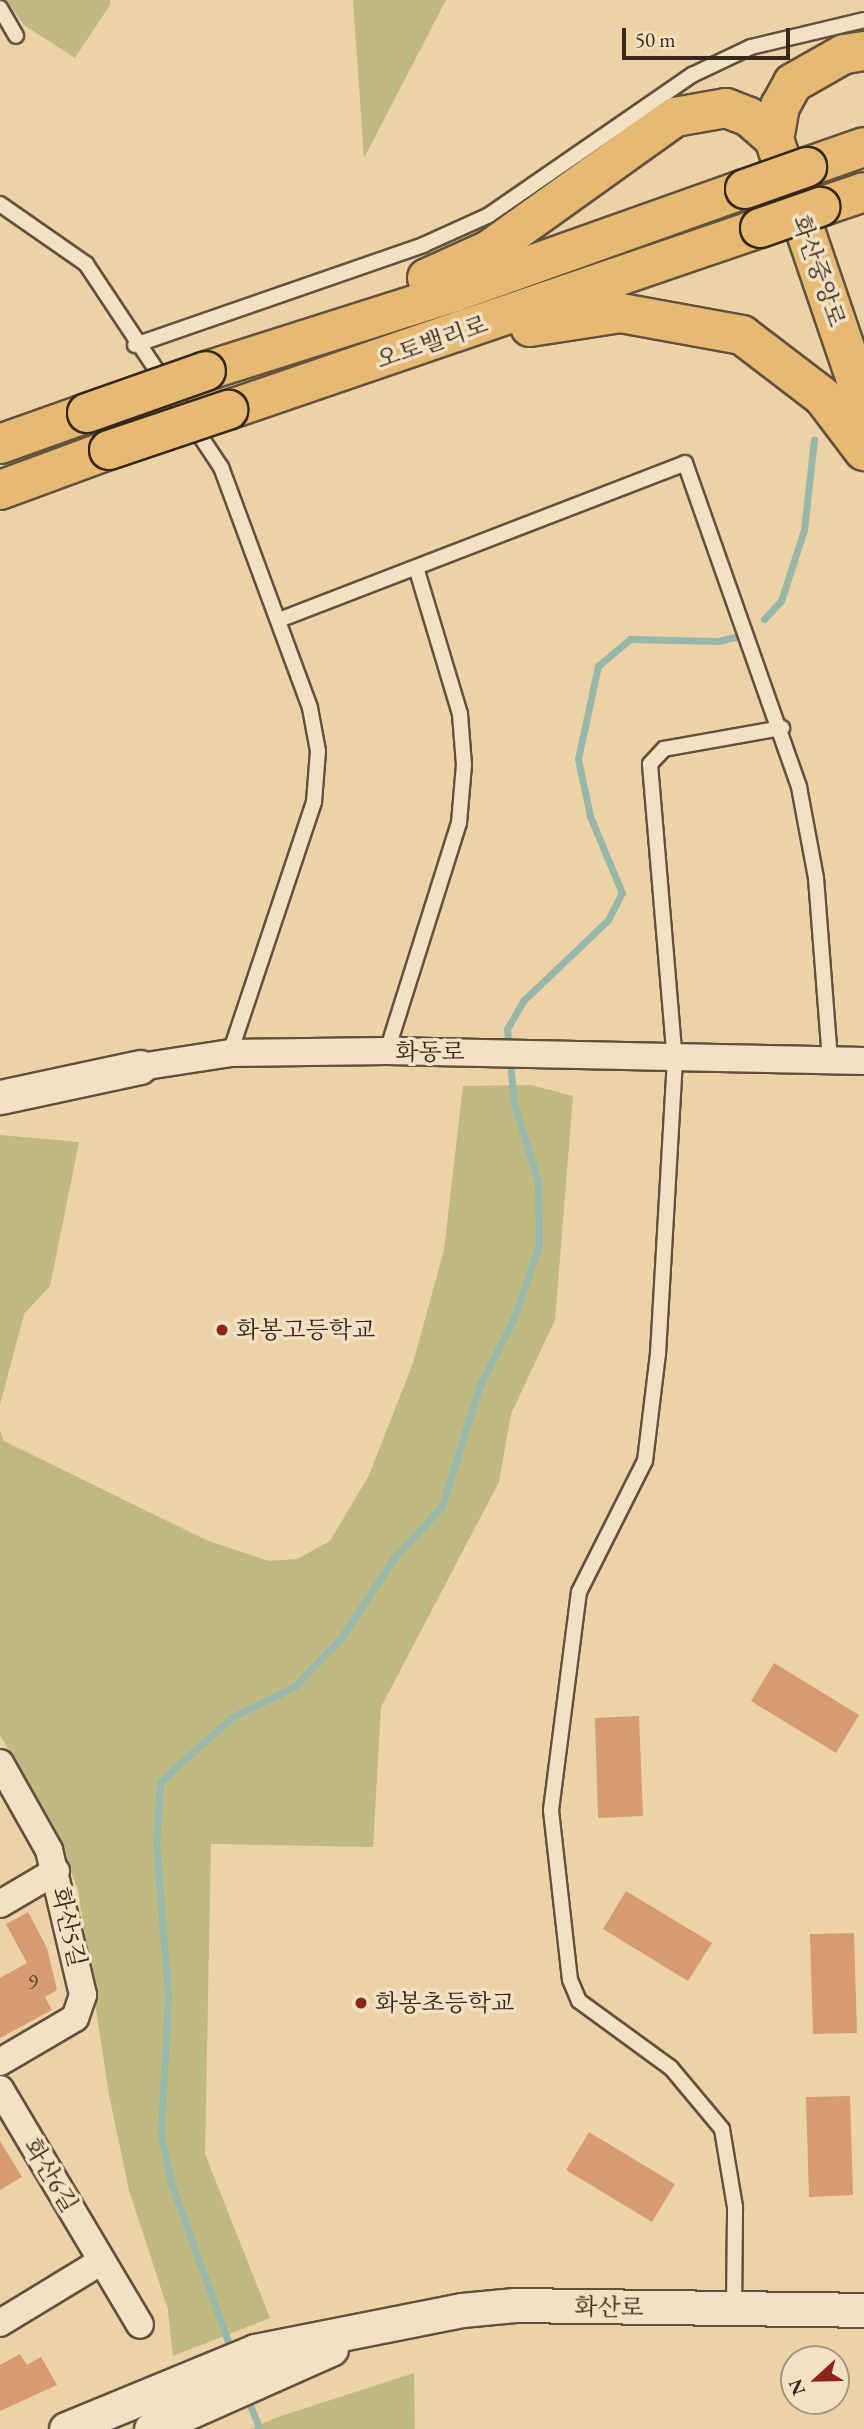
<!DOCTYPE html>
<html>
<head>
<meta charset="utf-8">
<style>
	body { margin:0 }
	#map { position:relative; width:864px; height:2429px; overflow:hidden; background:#ebd3a5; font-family:"EB Garamond","Noto Serif KR",serif }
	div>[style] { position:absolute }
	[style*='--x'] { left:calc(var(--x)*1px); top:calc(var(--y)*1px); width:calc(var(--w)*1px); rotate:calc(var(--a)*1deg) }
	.green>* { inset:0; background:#beba82 }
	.stream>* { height:7px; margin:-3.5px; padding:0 3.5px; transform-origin:3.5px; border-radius:3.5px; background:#98b7a9 }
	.building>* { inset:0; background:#d69b70 }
	.roads { filter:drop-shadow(2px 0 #62523c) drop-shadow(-2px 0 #62523c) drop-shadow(0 2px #62523c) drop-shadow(0 -2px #62523c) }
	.service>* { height:14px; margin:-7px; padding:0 7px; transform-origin:7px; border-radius:7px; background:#f2e2c4 }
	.minor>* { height:26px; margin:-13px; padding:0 13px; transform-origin:13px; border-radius:13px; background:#f2e2c4 }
	.tertiary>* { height:33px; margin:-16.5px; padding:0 16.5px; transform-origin:16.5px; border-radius:16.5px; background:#f2e2c4 }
	.trunk>* { height:38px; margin:-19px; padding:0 19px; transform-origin:19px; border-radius:19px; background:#e6ba72 }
	.bridges { filter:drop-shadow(2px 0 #352719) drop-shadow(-2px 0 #352719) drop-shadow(0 2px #352719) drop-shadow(0 -2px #352719) }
	.trunk-bridge>* { height:38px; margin:-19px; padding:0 19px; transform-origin:19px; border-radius:19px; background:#e6ba72 }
	.dots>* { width:19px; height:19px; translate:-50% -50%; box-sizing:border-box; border:4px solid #f2e2c4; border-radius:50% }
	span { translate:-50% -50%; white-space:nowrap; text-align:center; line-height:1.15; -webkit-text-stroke:7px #f2e2c4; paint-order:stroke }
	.number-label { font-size:21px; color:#5d442f }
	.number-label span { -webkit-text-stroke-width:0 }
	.street-label { font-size:24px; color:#352719 }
	.poi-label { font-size:24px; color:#352719 }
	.left { translate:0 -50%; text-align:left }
	.north { position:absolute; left:780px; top:2345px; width:70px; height:70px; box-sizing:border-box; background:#f2e2c4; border:2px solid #a69780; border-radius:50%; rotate:248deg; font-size:19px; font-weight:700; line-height:28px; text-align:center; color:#352719 }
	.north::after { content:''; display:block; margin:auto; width:24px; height:32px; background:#8f2418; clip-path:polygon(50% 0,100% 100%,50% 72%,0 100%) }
	.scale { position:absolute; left:622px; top:28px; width:168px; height:32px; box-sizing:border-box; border:4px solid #352719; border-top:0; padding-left:9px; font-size:21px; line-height:24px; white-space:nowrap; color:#352719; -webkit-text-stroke:5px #f2e2c4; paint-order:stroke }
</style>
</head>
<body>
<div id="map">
	<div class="green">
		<div style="clip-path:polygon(6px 0,110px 0,110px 5px,75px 58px,24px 25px)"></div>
		<div style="clip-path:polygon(353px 0,446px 0,364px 158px)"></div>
		<div style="clip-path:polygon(531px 1085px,573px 1096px,555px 1320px,511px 1414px,499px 1482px,381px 1707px,373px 1847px,211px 1844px,205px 2154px,270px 2318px,173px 2356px,168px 2310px,129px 2190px,109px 2095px,78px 1890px,55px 1828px,0 1735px,0 1430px,4px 1441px,206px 1540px,269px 1561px,297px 1559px,330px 1541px,369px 1475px,413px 1363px,444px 1250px,463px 1086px)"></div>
		<div style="clip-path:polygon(0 1135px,79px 1142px,50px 1286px,24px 1314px,0 1405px)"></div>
		<div style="clip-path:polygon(414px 2373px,415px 2429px,250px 2429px,275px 2418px)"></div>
	</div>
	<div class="stream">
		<div style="--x:764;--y:619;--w:25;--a:-47"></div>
		<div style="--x:781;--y:601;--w:75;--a:-72.1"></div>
		<div style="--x:804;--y:530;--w:91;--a:-83.7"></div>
		<div style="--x:231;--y:2350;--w:178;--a:-109.7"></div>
		<div style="--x:171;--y:2182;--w:49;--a:-101.8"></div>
		<div style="--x:161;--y:2134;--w:139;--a:-87.1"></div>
		<div style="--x:168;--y:1995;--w:151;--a:-94.5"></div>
		<div style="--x:156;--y:1844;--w:62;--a:-86.3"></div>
		<div style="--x:160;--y:1782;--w:97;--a:-42.1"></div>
		<div style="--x:232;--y:1717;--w:69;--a:-25.8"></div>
		<div style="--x:294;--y:1687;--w:68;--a:-46.2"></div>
		<div style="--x:341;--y:1638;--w:96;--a:-56.5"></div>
		<div style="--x:394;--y:1558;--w:71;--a:-47.3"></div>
		<div style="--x:442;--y:1506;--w:125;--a:-72.7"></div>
		<div style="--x:479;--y:1387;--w:77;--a:-63.1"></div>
		<div style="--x:514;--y:1318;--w:78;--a:-71.3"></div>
		<div style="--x:539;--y:1244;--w:63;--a:-90.9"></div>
		<div style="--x:538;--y:1181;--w:81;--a:-107.3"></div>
		<div style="--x:514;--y:1104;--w:75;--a:-95.3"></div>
		<div style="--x:507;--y:1029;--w:34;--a:-60"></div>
		<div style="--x:524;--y:1000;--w:116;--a:-43.6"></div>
		<div style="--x:608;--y:920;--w:30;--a:-63"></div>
		<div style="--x:622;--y:893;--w:83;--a:-112.6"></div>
		<div style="--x:590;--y:816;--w:58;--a:-101.9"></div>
		<div style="--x:578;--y:759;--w:95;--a:-77.9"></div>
		<div style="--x:598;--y:666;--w:42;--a:-40.2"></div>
		<div style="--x:630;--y:639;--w:88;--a:1.3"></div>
		<div style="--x:718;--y:641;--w:27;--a:-13"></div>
		<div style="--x:246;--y:2395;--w:37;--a:68"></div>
	</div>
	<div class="building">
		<div style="clip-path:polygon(774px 1663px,859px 1715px,836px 1753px,751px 1701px)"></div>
		<div style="clip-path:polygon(639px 1716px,643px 1816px,598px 1818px,595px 1718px)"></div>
		<div style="clip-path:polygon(626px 1891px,712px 1943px,688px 1981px,603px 1929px)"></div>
		<div style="clip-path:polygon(28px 1912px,47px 1948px,57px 1990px,45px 1997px,52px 2010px,0 2038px,0 1978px,27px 1963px,6px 1924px)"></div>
		<div style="clip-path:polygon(854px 1933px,857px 2033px,813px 2034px,810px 1934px)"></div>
		<div style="clip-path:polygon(850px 2096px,853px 2195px,809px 2197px,806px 2097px)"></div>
		<div style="clip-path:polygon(589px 2132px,675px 2184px,652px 2222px,566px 2170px)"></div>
		<div style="clip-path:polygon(0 2141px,22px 2177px,0 2190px)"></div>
		<div style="clip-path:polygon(20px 2354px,27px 2365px,41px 2357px,57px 2385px,0 2411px,0 2365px)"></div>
	</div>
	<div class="roads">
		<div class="service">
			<div style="--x:0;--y:8;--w:32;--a:60"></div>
			<div style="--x:0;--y:204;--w:105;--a:34.9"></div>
			<div style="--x:86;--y:264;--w:244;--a:56.4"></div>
			<div style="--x:221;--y:467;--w:257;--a:69.7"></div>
			<div style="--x:310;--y:708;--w:44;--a:79.5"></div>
			<div style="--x:318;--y:751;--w:51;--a:94.5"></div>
			<div style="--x:314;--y:802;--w:265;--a:108.5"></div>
			<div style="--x:135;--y:345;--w:305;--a:-19.1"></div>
			<div style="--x:423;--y:245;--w:72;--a:-24.4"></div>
			<div style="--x:489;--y:215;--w:247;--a:-34.6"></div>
			<div style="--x:692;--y:75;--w:65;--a:-25.4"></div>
			<div style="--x:751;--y:47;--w:116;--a:-13.4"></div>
			<div style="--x:279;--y:620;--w:435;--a:-21.1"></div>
			<div style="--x:685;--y:463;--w:343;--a:70.6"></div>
			<div style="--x:799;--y:787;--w:93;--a:79.4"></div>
			<div style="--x:816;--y:878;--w:184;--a:85.6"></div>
			<div style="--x:387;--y:1051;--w:239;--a:-72.5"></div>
			<div style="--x:459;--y:823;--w:58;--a:-85.1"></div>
			<div style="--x:464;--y:765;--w:51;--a:-94.5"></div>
			<div style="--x:460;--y:714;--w:149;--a:-106.7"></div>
			<div style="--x:734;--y:2310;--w:103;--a:-89.4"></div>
			<div style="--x:735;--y:2207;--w:79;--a:-99.5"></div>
			<div style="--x:722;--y:2129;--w:80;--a:-129.9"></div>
			<div style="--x:671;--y:2068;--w:114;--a:-143.9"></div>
			<div style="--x:579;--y:2001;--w:23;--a:-113"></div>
			<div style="--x:570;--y:1980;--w:171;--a:-96.4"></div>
			<div style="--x:551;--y:1810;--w:220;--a:-82.7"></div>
			<div style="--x:579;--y:1592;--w:147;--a:-63.3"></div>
			<div style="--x:645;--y:1461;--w:108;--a:-83.1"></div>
			<div style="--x:658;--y:1354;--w:292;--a:-86.7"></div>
			<div style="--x:675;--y:1062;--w:299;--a:-94.8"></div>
			<div style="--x:650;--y:764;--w:21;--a:-47"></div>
			<div style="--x:664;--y:749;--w:120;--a:-10.1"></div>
		</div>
		<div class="minor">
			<div style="--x:140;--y:1067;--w:91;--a:-8.8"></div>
			<div style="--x:230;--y:1053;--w:157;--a:-0.7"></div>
			<div style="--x:387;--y:1051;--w:477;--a:1.2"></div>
			<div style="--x:0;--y:1763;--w:100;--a:60.6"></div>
			<div style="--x:49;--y:1850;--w:149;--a:76.8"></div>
			<div style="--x:83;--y:1995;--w:24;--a:109"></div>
			<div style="--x:75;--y:2018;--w:87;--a:149.6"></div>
			<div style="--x:0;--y:1904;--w:65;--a:-30.5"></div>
			<div style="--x:0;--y:2089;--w:274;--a:59.3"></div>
			<div style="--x:0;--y:2323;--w:119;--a:-31.3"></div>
		</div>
		<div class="tertiary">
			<div style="--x:0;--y:1097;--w:143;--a:-12.1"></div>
			<div style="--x:66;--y:2429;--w:204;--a:-22.4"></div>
			<div style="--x:255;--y:2351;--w:211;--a:-11.2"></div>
			<div style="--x:462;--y:2310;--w:53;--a:-5.4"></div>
			<div style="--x:515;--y:2305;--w:349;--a:0.8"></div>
			<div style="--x:151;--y:2429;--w:197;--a:-24"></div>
		</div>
		<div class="trunk">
			<div style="--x:864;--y:51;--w:20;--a:171"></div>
			<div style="--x:844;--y:54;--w:59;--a:150.4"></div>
			<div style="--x:793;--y:83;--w:26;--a:119"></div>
			<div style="--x:780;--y:106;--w:34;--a:100"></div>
			<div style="--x:774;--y:139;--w:279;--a:71.2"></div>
			<div style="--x:807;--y:167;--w:60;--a:-19.3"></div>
			<div style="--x:820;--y:207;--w:46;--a:-18.8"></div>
			<div style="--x:427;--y:278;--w:68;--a:-24.3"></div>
			<div style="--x:489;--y:250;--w:229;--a:-35.6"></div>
			<div style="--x:675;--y:117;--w:52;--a:-10"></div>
			<div style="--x:726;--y:108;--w:25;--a:21"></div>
			<div style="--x:749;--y:117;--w:33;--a:41"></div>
			<div style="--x:530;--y:327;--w:92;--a:-8.7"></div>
			<div style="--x:621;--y:313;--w:123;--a:10.3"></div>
			<div style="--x:742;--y:335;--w:102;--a:37.4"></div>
			<div style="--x:823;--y:397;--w:68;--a:52.8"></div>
			<div style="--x:206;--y:371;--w:261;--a:-17.6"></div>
			<div style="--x:455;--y:292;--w:308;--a:-19.6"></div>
			<div style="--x:228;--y:410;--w:562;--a:-18.89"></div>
			<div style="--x:0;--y:444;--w:92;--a:-19.6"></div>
			<div style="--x:0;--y:490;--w:116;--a:-20.2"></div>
		</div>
	</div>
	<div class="bridges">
		<div class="trunk-bridge">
			<div style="--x:745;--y:189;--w:66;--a:-19.5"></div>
			<div style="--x:760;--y:228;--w:64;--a:-19.3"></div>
			<div style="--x:87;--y:413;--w:126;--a:-19.4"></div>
			<div style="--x:109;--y:450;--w:126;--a:-18.6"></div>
		</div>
	</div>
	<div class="dots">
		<div style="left:222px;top:1330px;background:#8f2418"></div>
		<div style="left:361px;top:2003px;background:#8f2418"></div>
	</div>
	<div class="number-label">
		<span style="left:33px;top:1982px">9</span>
	</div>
	<div class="street-label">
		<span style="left:819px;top:271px;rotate:71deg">화산중앙로</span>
		<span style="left:432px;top:342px;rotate:-19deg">오토밸리로</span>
		<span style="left:430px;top:1052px">화동로</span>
		<span style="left:69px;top:1927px;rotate:77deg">화산5길</span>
		<span style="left:51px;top:2175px;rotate:59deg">화산6길</span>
		<span style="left:609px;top:2307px;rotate:1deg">화산로</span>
	</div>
	<div class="poi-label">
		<span class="left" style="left:236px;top:1330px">화봉고등학교</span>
		<span class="left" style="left:375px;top:2003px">화봉초등학교</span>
	</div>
	<div class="north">N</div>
	<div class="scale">50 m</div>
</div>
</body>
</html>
